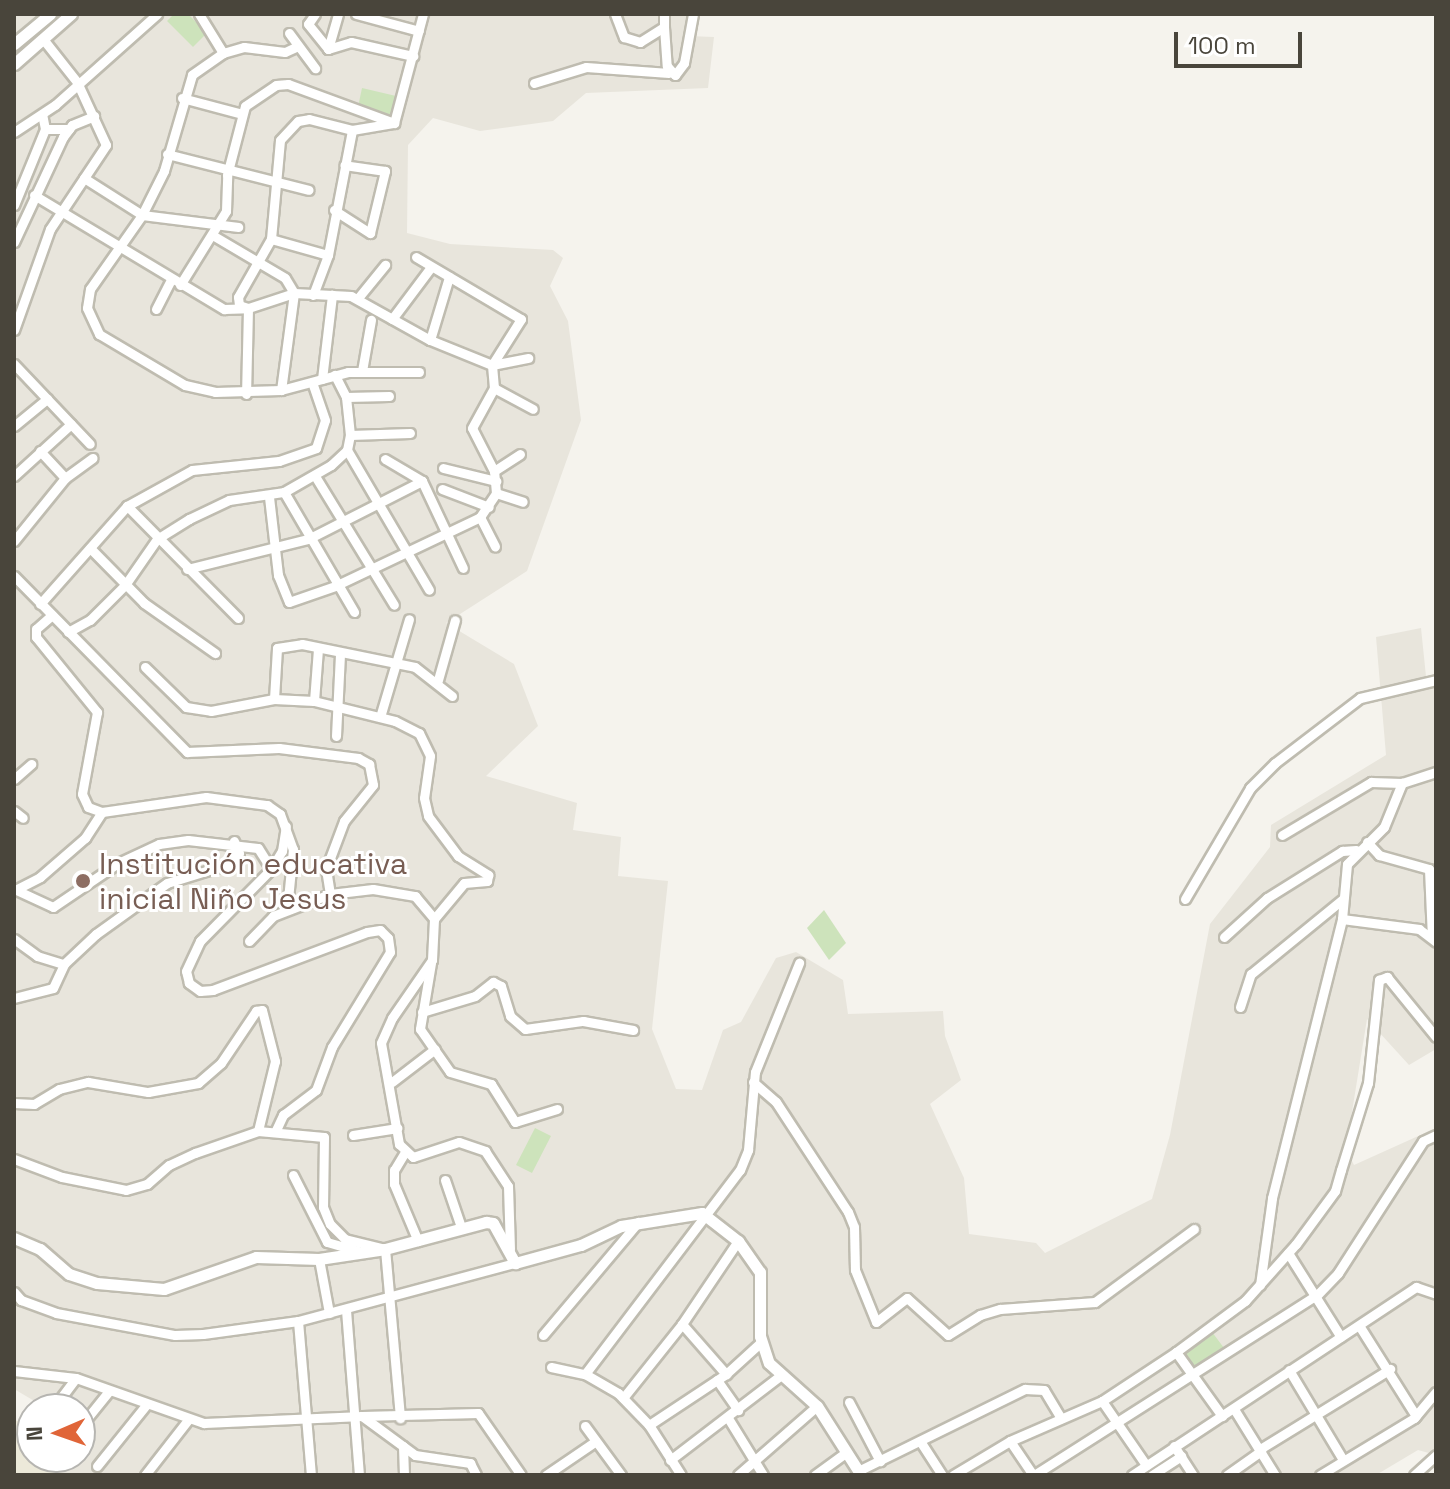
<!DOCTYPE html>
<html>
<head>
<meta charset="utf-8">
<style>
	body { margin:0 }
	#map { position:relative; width:1450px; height:1489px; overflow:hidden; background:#f5f3ed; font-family:"Space Grotesk",sans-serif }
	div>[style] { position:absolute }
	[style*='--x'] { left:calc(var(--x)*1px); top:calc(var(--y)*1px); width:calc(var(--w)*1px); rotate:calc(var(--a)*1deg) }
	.residential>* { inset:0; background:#e8e5dc }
	.education>* { inset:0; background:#ece9d9 }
	.green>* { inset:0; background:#cde3bb }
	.roads { filter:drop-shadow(2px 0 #bfbcb0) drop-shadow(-2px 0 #bfbcb0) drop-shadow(0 2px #bfbcb0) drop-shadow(0 -2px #bfbcb0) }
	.minor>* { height:9px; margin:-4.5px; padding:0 4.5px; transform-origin:4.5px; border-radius:4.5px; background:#fff }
	.tertiary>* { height:11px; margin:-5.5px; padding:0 5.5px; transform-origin:5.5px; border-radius:5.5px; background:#fff }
	.dots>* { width:22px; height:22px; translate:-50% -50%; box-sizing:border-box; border:4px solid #fff; border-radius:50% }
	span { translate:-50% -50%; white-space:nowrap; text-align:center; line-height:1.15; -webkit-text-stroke:6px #fff; paint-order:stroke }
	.education-label { font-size:30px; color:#785e54 }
	.left { translate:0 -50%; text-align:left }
	.frame { position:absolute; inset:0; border:16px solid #49453b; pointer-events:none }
	.north { position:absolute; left:16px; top:1393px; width:80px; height:80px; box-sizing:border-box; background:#fff; border:2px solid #b6b5b1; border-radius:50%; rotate:268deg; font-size:22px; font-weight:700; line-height:32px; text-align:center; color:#49453b }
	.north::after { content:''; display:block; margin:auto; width:28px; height:36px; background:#e06538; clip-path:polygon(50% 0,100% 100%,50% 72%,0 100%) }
	.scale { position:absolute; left:1174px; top:32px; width:128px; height:36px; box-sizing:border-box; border:4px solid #49453b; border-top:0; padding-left:10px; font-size:24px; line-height:28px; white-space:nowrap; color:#49453b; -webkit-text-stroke:6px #fff; paint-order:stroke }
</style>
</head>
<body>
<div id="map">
	<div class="residential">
		<div style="clip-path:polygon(14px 14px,695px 14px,688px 36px,714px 37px,708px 88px,586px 93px,553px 121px,480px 131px,433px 118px,408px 145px,407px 233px,450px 244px,553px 250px,563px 258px,550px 286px,568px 321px,581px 420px,527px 571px,446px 623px,514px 664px,538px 726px,486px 776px,577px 803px,573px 830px,621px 837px,618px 876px,668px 881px,652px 1029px,676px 1089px,702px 1090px,723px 1030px,741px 1022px,776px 958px,796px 952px,843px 980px,848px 1014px,943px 1011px,945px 1036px,961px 1080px,930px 1104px,964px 1178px,969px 1234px,1036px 1243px,1045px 1253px,1152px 1199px,1170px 1135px,1210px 924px,1270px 847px,1271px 825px,1386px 755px,1376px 637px,1421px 628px,1427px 686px,1436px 686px,1436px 867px,1425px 914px,1436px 915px,1436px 1049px,1409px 1065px,1367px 1019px,1346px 1149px,1354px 1165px,1436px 1128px,1436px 1455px,1418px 1450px,1376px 1475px,57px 1475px,60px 1457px,80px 1457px,80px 1409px,48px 1409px,14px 1389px)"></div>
	</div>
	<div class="education">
		<div style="clip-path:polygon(32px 1419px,32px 1457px,60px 1457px,57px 1475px,14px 1475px,14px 1421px)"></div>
	</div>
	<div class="green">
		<div style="clip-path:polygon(174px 14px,188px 14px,207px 33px,193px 47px,167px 21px)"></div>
		<div style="clip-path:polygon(362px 88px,396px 96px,391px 115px,358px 107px)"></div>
		<div style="clip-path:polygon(824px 910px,846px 943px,829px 960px,807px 928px)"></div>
		<div style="clip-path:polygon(535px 1128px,551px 1136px,532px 1173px,516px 1165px)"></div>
		<div style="clip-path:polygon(1212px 1332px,1224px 1348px,1192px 1368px,1181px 1351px)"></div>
	</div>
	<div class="roads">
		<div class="minor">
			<div style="--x:199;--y:14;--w:46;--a:58.4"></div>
			<div style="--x:223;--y:53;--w:38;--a:145"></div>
			<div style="--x:192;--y:75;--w:100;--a:106.3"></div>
			<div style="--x:164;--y:171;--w:49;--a:116.6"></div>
			<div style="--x:142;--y:215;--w:90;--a:125.1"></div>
			<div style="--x:90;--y:289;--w:19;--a:99"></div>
			<div style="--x:87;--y:308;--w:29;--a:65"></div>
			<div style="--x:99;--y:334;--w:100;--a:30.7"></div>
			<div style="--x:185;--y:385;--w:31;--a:13"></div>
			<div style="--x:215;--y:392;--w:66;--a:-1.7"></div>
			<div style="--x:281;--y:390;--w:69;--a:-15"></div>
			<div style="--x:348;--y:372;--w:71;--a:0"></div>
			<div style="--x:315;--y:14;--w:12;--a:125"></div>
			<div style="--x:308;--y:24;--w:32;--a:51"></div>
			<div style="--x:356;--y:14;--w:65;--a:15.1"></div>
			<div style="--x:615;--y:14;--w:25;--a:69"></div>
			<div style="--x:624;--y:37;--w:17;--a:17"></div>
			<div style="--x:640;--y:42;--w:28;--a:-32"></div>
			<div style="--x:664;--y:27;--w:13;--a:-90"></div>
			<div style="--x:664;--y:27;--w:39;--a:86"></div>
			<div style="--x:667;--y:66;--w:12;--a:48"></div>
			<div style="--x:675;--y:75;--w:15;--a:-53"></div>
			<div style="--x:684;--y:63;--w:50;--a:-79.6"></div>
			<div style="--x:289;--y:33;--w:44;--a:53.4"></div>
			<div style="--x:328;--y:49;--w:24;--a:-17"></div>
			<div style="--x:351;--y:42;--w:64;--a:12.7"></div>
			<div style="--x:328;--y:49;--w:36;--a:-74"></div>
			<div style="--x:223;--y:53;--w:22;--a:-16"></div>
			<div style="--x:244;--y:47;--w:41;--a:7"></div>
			<div style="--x:285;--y:52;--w:14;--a:-25"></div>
			<div style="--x:534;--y:83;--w:54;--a:-17.1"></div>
			<div style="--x:586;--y:67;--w:83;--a:4.1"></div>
			<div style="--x:182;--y:98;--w:62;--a:14.9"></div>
			<div style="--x:45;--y:129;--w:24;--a:0"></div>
			<div style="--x:14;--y:132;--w:49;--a:-33.4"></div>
			<div style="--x:55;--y:105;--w:137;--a:-41.7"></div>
			<div style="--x:167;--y:154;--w:146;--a:14.2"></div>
			<div style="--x:84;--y:178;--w:69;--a:32.5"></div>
			<div style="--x:142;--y:215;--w:97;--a:7.1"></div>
			<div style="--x:34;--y:195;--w:222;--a:31"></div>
			<div style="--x:224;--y:309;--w:24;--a:-2"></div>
			<div style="--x:248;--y:308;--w:86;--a:91.3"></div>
			<div style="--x:14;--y:205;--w:82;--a:-67.8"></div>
			<div style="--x:45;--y:129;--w:15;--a:-101"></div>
			<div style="--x:334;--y:210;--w:43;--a:32.6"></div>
			<div style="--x:370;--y:233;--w:64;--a:-76.4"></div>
			<div style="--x:385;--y:171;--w:41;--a:-171.7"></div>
			<div style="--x:214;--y:236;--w:82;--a:30.6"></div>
			<div style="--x:285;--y:278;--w:17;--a:59"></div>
			<div style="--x:294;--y:293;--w:98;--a:97.6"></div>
			<div style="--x:271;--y:239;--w:59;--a:15.7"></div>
			<div style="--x:14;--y:242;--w:116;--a:-65"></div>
			<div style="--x:63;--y:137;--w:15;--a:-53"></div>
			<div style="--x:72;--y:125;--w:24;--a:-22"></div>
			<div style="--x:416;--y:257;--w:122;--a:30.6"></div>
			<div style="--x:521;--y:319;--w:54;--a:122.2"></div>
			<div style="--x:180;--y:285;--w:87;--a:-58.1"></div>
			<div style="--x:226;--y:211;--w:36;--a:-88"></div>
			<div style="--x:227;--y:175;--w:71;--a:-75.4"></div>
			<div style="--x:245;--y:106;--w:37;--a:-34"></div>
			<div style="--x:276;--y:85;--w:12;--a:-5"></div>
			<div style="--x:288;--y:84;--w:113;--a:20.2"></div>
			<div style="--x:313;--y:295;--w:43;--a:-69.4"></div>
			<div style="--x:328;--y:255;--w:127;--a:-79.1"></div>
			<div style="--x:358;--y:298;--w:43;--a:-50.7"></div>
			<div style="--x:156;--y:309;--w:34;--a:-63"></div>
			<div style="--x:392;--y:319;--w:65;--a:-53.1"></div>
			<div style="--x:14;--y:330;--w:107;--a:-70.4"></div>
			<div style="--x:50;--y:229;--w:101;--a:-56.3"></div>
			<div style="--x:106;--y:145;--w:69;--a:-114.7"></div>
			<div style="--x:77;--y:82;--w:55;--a:-128.3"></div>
			<div style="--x:430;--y:340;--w:66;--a:-73.2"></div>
			<div style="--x:14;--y:364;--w:110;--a:46.5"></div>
			<div style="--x:492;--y:365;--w:37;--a:-11"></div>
			<div style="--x:362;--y:371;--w:52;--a:-80"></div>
			<div style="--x:322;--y:379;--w:85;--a:-83.2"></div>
			<div style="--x:494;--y:388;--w:44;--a:28.3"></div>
			<div style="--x:346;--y:397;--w:43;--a:-1.3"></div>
			<div style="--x:14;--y:426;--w:43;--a:-39.3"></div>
			<div style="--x:350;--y:435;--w:60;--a:-1.9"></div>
			<div style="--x:347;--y:450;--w:162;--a:59.6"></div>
			<div style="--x:40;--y:451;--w:37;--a:47"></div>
			<div style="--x:385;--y:459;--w:43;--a:30.7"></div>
			<div style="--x:422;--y:481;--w:96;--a:64.8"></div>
			<div style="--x:443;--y:468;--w:55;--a:13.8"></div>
			<div style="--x:494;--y:471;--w:31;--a:-33"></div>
			<div style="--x:14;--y:476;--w:77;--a:-42.4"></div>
			<div style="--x:315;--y:476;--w:151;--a:58.5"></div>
			<div style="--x:442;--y:489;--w:50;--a:21"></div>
			<div style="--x:284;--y:492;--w:139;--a:59.7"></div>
			<div style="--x:496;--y:493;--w:28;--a:18"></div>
			<div style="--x:269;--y:497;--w:79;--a:83.4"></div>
			<div style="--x:278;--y:575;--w:29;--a:68"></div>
			<div style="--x:289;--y:602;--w:49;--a:-19.2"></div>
			<div style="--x:335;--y:586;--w:161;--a:-25.4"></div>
			<div style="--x:480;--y:517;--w:29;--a:-56"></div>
			<div style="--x:496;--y:493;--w:22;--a:-95"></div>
			<div style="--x:494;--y:471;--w:48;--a:-117.1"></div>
			<div style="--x:472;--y:428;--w:46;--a:-61.2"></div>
			<div style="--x:494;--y:388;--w:23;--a:-95"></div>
			<div style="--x:492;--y:365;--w:67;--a:-158"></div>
			<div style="--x:430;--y:340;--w:90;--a:-150.9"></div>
			<div style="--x:351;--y:296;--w:57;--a:-177"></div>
			<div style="--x:294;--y:293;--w:48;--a:161.9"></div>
			<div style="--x:248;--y:308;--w:9;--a:-162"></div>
			<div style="--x:239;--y:305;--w:8;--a:-97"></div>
			<div style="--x:238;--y:297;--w:67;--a:-60.4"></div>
			<div style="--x:271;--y:239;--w:99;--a:-84.8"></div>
			<div style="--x:280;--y:140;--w:26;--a:-47"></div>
			<div style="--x:298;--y:121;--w:11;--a:-10"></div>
			<div style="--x:309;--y:119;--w:44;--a:14.3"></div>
			<div style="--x:352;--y:130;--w:43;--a:-9.5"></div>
			<div style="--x:394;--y:123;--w:113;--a:-75.1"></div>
			<div style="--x:480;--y:517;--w:33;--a:63"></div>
			<div style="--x:14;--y:541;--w:81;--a:-51"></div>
			<div style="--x:65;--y:478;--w:34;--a:-36"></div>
			<div style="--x:90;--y:548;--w:77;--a:45.5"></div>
			<div style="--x:144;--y:603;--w:87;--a:35.2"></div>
			<div style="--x:187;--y:569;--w:125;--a:-13.9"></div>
			<div style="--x:308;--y:539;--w:128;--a:-27"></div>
			<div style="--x:14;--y:576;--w:247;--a:45.5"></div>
			<div style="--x:187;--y:752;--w:92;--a:-2.5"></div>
			<div style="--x:279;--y:748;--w:80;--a:7.2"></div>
			<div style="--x:358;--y:758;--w:13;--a:29"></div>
			<div style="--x:369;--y:764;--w:21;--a:79"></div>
			<div style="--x:373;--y:785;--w:46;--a:128.9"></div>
			<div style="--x:344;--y:821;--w:51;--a:110.6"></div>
			<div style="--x:326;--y:869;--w:25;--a:81"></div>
			<div style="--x:40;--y:604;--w:131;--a:-48.4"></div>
			<div style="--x:52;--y:615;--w:21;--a:139"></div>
			<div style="--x:36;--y:629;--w:8;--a:90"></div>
			<div style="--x:36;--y:637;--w:97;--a:50.9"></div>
			<div style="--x:97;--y:712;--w:83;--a:100.4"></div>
			<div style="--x:82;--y:794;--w:14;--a:65"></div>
			<div style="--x:88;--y:807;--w:15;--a:20"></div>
			<div style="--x:238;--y:618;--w:158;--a:-134.7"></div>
			<div style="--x:127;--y:506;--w:74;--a:-29"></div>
			<div style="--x:192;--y:470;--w:87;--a:-5.9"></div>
			<div style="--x:279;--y:461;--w:39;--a:-19"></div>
			<div style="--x:316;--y:448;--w:29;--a:-72"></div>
			<div style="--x:325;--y:420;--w:40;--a:-108.9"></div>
			<div style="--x:68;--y:632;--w:25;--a:-29"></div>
			<div style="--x:90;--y:620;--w:49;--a:-45"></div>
			<div style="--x:125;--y:585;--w:56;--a:-55.2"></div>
			<div style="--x:157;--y:539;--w:38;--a:-32"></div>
			<div style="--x:189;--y:519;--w:44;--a:-25.4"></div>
			<div style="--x:229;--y:500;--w:56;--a:-8.3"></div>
			<div style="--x:284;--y:492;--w:54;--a:-29.9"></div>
			<div style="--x:331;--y:465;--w:22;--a:-43"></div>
			<div style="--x:347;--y:450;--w:15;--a:-79"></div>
			<div style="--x:350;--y:435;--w:38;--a:-96"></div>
			<div style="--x:346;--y:397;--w:25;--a:-117"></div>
			<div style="--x:145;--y:667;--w:57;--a:44.3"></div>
			<div style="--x:186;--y:707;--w:25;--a:9"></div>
			<div style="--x:211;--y:711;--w:64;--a:-10.8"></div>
			<div style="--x:274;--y:699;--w:40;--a:2.9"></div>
			<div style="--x:314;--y:701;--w:83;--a:13.9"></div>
			<div style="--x:395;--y:721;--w:27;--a:27"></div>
			<div style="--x:419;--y:733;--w:25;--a:64"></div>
			<div style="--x:430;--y:756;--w:42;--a:98.1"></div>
			<div style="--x:424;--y:798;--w:18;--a:77"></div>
			<div style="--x:428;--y:816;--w:50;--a:53.1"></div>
			<div style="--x:458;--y:856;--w:36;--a:32"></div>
			<div style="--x:488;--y:875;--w:6;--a:99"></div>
			<div style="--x:487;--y:881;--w:23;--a:175"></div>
			<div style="--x:464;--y:883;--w:47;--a:129.8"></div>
			<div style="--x:438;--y:680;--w:62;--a:-74.2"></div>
			<div style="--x:274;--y:699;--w:51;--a:-86.6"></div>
			<div style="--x:277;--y:648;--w:25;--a:-9"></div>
			<div style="--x:302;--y:644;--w:115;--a:11.5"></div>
			<div style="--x:415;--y:667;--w:47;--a:38.1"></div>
			<div style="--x:314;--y:701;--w:52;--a:-85.6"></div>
			<div style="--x:380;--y:717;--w:102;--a:-73.5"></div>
			<div style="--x:336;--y:736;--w:82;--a:-87.2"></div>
			<div style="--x:14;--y:779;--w:23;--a:-41"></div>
			<div style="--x:14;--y:811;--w:11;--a:38"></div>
			<div style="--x:1282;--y:835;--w:104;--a:-30.8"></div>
			<div style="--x:1371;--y:782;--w:31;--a:2"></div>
			<div style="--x:1367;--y:842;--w:18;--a:47"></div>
			<div style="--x:1379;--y:855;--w:52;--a:15.6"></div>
			<div style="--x:1429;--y:869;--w:68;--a:87.5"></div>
			<div style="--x:14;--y:889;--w:43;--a:24.8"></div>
			<div style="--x:53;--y:907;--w:78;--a:-34.1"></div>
			<div style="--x:118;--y:863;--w:45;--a:-24.9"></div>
			<div style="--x:159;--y:844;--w:29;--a:-8"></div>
			<div style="--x:188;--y:840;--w:70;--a:6.5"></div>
			<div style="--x:258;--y:848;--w:25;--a:58"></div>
			<div style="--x:15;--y:890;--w:28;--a:-27"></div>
			<div style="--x:40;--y:877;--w:60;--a:-40.9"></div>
			<div style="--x:85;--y:838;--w:31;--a:-57"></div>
			<div style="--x:102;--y:812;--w:105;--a:-8.2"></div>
			<div style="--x:206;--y:797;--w:62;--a:7.5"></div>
			<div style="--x:267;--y:805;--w:16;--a:35"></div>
			<div style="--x:280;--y:814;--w:37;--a:70"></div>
			<div style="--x:293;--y:849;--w:60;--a:95.7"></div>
			<div style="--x:1185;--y:899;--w:129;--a:-59.6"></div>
			<div style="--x:1250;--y:788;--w:35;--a:-45"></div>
			<div style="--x:1275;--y:763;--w:107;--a:-37.4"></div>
			<div style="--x:1360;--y:698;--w:78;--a:-13.3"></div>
			<div style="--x:1342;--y:919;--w:78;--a:7.4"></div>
			<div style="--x:1419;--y:929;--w:21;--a:37"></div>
			<div style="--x:1224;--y:937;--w:58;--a:-42.2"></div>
			<div style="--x:1267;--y:898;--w:89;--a:-32.1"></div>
			<div style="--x:1342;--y:851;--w:14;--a:-4"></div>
			<div style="--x:14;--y:939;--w:29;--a:36"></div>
			<div style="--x:37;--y:956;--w:28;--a:17"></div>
			<div style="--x:64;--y:964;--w:44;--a:-43.2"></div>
			<div style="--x:96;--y:934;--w:87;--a:-35.7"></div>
			<div style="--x:167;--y:883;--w:68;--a:-17.1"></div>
			<div style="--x:232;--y:863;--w:12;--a:-55"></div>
			<div style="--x:239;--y:853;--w:13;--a:-113"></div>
			<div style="--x:249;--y:941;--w:35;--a:-46"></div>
			<div style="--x:273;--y:916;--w:61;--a:-21.1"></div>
			<div style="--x:330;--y:894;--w:43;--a:-6.6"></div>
			<div style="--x:373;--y:889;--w:43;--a:9.5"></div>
			<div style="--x:415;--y:896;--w:30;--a:50"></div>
			<div style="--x:434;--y:919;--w:41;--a:92.8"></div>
			<div style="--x:432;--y:960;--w:70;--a:124.6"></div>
			<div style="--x:392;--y:1018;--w:27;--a:114"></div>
			<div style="--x:381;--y:1043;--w:103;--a:79.9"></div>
			<div style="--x:399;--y:1144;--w:19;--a:43"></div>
			<div style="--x:413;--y:1157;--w:48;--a:-18.1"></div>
			<div style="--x:459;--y:1142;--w:28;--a:19"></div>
			<div style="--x:485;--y:1151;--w:42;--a:56.7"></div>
			<div style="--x:508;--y:1186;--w:63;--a:88.2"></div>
			<div style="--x:431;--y:963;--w:67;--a:99.5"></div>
			<div style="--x:420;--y:1029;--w:52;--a:55.1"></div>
			<div style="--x:450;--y:1072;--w:43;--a:16.3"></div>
			<div style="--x:491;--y:1084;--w:45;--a:57.7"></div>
			<div style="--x:515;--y:1122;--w:44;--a:-17.2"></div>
			<div style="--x:14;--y:998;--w:40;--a:-14.4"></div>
			<div style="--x:53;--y:988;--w:26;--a:-65"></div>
			<div style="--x:1240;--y:1007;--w:35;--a:-72"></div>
			<div style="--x:1251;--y:974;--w:119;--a:-39.2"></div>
			<div style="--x:422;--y:1012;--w:55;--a:-16.8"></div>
			<div style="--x:475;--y:996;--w:23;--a:-38"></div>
			<div style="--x:493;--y:982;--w:9;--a:27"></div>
			<div style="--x:501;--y:986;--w:31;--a:73"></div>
			<div style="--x:510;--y:1016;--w:20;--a:41"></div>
			<div style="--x:525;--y:1029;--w:59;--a:-7.9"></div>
			<div style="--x:583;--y:1021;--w:51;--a:10.2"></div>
			<div style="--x:392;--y:1082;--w:54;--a:-37.5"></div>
			<div style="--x:753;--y:1082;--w:30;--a:41"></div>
			<div style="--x:776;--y:1102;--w:131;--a:56.8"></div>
			<div style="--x:848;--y:1212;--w:16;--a:68"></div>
			<div style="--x:854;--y:1227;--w:43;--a:88.7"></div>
			<div style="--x:855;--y:1270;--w:56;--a:68"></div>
			<div style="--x:876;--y:1322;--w:39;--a:-38"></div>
			<div style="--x:907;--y:1298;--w:55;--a:42.1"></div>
			<div style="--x:948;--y:1335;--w:38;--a:-32"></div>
			<div style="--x:980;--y:1315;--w:21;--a:-17"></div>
			<div style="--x:1000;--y:1309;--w:95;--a:-4.2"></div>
			<div style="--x:1095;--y:1302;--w:123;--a:-36.4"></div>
			<div style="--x:14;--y:1103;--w:20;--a:3"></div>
			<div style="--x:34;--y:1104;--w:29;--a:-31"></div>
			<div style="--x:59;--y:1089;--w:30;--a:-14"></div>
			<div style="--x:88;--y:1082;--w:61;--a:9.5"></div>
			<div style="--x:148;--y:1092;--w:51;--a:-10.2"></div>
			<div style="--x:198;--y:1083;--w:30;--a:-41"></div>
			<div style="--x:221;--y:1063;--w:63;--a:-56.1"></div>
			<div style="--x:256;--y:1011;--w:6;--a:-9"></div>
			<div style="--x:262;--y:1010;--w:53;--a:75.7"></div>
			<div style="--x:275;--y:1061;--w:72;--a:103.7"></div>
			<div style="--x:276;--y:1130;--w:17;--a:-65"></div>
			<div style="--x:283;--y:1115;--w:41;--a:-37.1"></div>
			<div style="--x:316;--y:1090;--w:46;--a:-69.6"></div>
			<div style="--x:332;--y:1047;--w:111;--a:-58.6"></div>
			<div style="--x:390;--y:952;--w:14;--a:-98"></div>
			<div style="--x:388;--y:938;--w:11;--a:-135"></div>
			<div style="--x:380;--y:930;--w:13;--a:171"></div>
			<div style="--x:367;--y:932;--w:165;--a:159.4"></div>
			<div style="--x:213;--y:990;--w:13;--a:176"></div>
			<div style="--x:200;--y:991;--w:14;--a:-144"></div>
			<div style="--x:189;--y:983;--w:12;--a:-104"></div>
			<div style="--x:186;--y:971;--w:33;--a:-65"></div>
			<div style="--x:200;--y:941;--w:101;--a:-45.4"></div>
			<div style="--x:271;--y:869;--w:21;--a:-59"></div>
			<div style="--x:282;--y:851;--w:25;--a:-81"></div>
			<div style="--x:353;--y:1135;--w:45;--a:-9"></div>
			<div style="--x:405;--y:1152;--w:21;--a:121"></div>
			<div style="--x:394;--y:1170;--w:14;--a:90"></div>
			<div style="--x:394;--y:1184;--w:62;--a:67.2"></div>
			<div style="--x:14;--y:1159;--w:51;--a:20.6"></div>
			<div style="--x:62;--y:1177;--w:65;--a:11.5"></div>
			<div style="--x:126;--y:1190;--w:22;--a:-16"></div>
			<div style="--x:147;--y:1184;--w:29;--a:-41"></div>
			<div style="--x:169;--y:1165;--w:29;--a:-25"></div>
			<div style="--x:195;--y:1153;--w:67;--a:-19.2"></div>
			<div style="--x:258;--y:1131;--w:66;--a:5.2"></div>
			<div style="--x:324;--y:1137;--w:70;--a:90.8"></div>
			<div style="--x:323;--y:1207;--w:18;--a:68"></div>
			<div style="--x:330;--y:1224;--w:21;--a:45"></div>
			<div style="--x:345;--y:1239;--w:41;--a:14"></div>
			<div style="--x:385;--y:1249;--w:170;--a:84.9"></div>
			<div style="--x:293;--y:1175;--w:75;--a:63.1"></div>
			<div style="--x:327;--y:1242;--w:32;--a:16"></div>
			<div style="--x:445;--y:1180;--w:50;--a:71.2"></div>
			<div style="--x:1288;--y:1253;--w:99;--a:57.8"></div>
			<div style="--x:319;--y:1259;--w:55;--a:79.5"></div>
			<div style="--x:1260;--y:1285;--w:88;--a:-82.1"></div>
			<div style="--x:1272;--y:1198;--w:288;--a:-75.9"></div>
			<div style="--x:1342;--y:919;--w:55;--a:-84.8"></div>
			<div style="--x:1347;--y:864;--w:52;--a:-45"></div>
			<div style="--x:1384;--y:827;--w:48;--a:-67.8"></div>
			<div style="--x:1402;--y:783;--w:36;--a:-18"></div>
			<div style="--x:14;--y:1292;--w:11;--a:49"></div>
			<div style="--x:21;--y:1300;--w:37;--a:20"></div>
			<div style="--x:56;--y:1313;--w:121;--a:10.5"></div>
			<div style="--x:175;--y:1335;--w:28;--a:-2"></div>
			<div style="--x:203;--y:1334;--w:96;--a:-7.8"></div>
			<div style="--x:298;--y:1321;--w:225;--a:-15"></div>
			<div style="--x:346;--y:1310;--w:166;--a:85.5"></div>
			<div style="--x:298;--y:1321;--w:155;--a:85.2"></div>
			<div style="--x:682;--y:1324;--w:67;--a:48.7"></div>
			<div style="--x:1360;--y:1327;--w:105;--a:57.8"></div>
			<div style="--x:543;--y:1335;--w:148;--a:-49.9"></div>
			<div style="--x:1176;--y:1352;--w:79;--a:54.3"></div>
			<div style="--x:551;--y:1367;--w:35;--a:12"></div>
			<div style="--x:585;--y:1374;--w:38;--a:30"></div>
			<div style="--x:618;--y:1393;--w:45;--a:45.9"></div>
			<div style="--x:649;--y:1425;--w:59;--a:57.4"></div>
			<div style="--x:1289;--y:1370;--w:105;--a:59"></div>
			<div style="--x:14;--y:1371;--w:62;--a:6.4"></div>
			<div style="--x:76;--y:1378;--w:136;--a:19.4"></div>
			<div style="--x:204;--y:1423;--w:158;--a:-2.5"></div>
			<div style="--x:362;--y:1416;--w:66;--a:36.3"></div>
			<div style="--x:415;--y:1455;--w:56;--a:8.3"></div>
			<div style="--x:470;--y:1463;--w:13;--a:63"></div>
			<div style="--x:585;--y:1374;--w:256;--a:-52.8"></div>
			<div style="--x:740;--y:1170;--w:22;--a:-68"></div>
			<div style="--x:748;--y:1150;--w:78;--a:-84.9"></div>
			<div style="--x:755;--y:1072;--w:118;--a:-68"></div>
			<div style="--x:717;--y:1380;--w:37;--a:55"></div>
			<div style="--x:623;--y:1398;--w:95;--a:-51.4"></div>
			<div style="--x:682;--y:1324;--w:100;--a:-56"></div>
			<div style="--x:1102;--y:1401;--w:78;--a:55.5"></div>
			<div style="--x:849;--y:1402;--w:67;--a:62.3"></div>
			<div style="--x:57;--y:1403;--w:31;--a:-53"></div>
			<div style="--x:1234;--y:1409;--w:78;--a:58.2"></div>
			<div style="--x:362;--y:1416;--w:116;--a:-1.5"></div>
			<div style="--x:478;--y:1413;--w:75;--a:55.3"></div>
			<div style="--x:728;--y:1418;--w:67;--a:58.4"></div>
			<div style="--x:649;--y:1425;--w:92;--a:-33.5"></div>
			<div style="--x:726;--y:1374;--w:47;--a:-42.4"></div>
			<div style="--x:585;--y:1426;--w:61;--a:53.7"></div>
			<div style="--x:80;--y:1427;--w:46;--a:-51.1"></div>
			<div style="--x:920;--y:1441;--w:40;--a:57.1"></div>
			<div style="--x:1010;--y:1441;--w:41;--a:55.9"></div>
			<div style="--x:403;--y:1446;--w:29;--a:88"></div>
			<div style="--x:1174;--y:1446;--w:35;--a:57"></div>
			<div style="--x:1260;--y:1449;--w:153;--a:-31.6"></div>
			<div style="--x:670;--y:1460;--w:138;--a:-37.4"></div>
			<div style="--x:97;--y:1466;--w:78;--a:-51.2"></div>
			<div style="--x:858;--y:1471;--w:186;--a:-26.2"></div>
			<div style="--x:1025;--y:1389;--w:19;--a:3"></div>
			<div style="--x:1044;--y:1390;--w:33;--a:59"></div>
			<div style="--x:145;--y:1475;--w:70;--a:-52"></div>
			<div style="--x:546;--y:1475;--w:60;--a:-34.2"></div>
			<div style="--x:738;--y:1475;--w:105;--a:-41.1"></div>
			<div style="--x:815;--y:1475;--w:37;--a:-36"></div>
			<div style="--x:953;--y:1475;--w:66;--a:-30.8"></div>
			<div style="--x:1010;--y:1441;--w:100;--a:-23.5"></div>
			<div style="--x:1102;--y:1401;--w:89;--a:-33.5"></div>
			<div style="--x:1176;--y:1352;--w:86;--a:-36.5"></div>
			<div style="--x:1245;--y:1301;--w:76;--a:-48.2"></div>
			<div style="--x:1296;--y:1244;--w:66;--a:-53.7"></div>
			<div style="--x:1335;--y:1191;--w:22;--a:-74"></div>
			<div style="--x:1341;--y:1170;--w:91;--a:-72.8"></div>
			<div style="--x:1368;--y:1083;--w:104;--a:-83.9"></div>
			<div style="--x:1379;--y:980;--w:9;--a:-21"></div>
			<div style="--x:1387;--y:977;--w:77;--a:50.8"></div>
			<div style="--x:1034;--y:1475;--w:335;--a:-32.5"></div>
			<div style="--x:1317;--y:1295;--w:30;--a:-46"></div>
			<div style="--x:1338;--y:1273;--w:157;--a:-57.2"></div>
			<div style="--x:1423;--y:1141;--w:14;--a:-25"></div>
			<div style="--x:1132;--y:1475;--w:341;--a:-33.5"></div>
			<div style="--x:1416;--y:1287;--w:21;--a:19"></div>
			<div style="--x:1152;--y:1475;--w:35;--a:-33"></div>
			<div style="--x:1227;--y:1475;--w:42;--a:-35.2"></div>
			<div style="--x:1320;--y:1475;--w:110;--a:-31.2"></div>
			<div style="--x:1414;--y:1418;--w:34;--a:-50"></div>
			<div style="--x:1414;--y:1475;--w:30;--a:-42"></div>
		</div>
		<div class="tertiary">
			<div style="--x:14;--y:44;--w:47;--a:-39.8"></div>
			<div style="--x:14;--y:64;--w:76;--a:-41.3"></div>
			<div style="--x:14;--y:1238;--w:28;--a:23"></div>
			<div style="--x:40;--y:1249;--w:38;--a:41"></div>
			<div style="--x:69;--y:1274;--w:29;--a:18"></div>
			<div style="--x:97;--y:1283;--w:67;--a:5.1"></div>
			<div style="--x:164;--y:1289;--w:97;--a:-19.2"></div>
			<div style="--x:256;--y:1257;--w:63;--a:1.8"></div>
			<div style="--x:319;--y:1259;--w:67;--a:-8.6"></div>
			<div style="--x:385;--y:1249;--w:105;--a:-15"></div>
			<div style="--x:486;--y:1222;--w:7;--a:8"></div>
			<div style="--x:493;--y:1223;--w:46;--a:61.2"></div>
			<div style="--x:515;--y:1263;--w:68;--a:-15.3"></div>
			<div style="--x:581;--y:1245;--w:44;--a:-25.4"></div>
			<div style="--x:621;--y:1226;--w:82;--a:-9.1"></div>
			<div style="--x:702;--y:1213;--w:46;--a:37.9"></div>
			<div style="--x:738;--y:1241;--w:38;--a:55"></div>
			<div style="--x:760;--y:1272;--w:64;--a:90"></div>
			<div style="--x:760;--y:1336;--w:28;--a:72"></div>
			<div style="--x:769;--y:1363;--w:64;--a:41.9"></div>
			<div style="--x:817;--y:1406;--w:82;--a:57.5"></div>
		</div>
	</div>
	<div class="dots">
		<div style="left:83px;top:881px;background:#8d6e63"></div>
	</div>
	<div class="education-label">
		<span class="left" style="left:99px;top:881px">Institución educativa<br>inicial Niño Jesus</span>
	</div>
	<div class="frame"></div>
	<div class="north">N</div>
	<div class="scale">100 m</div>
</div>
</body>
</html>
